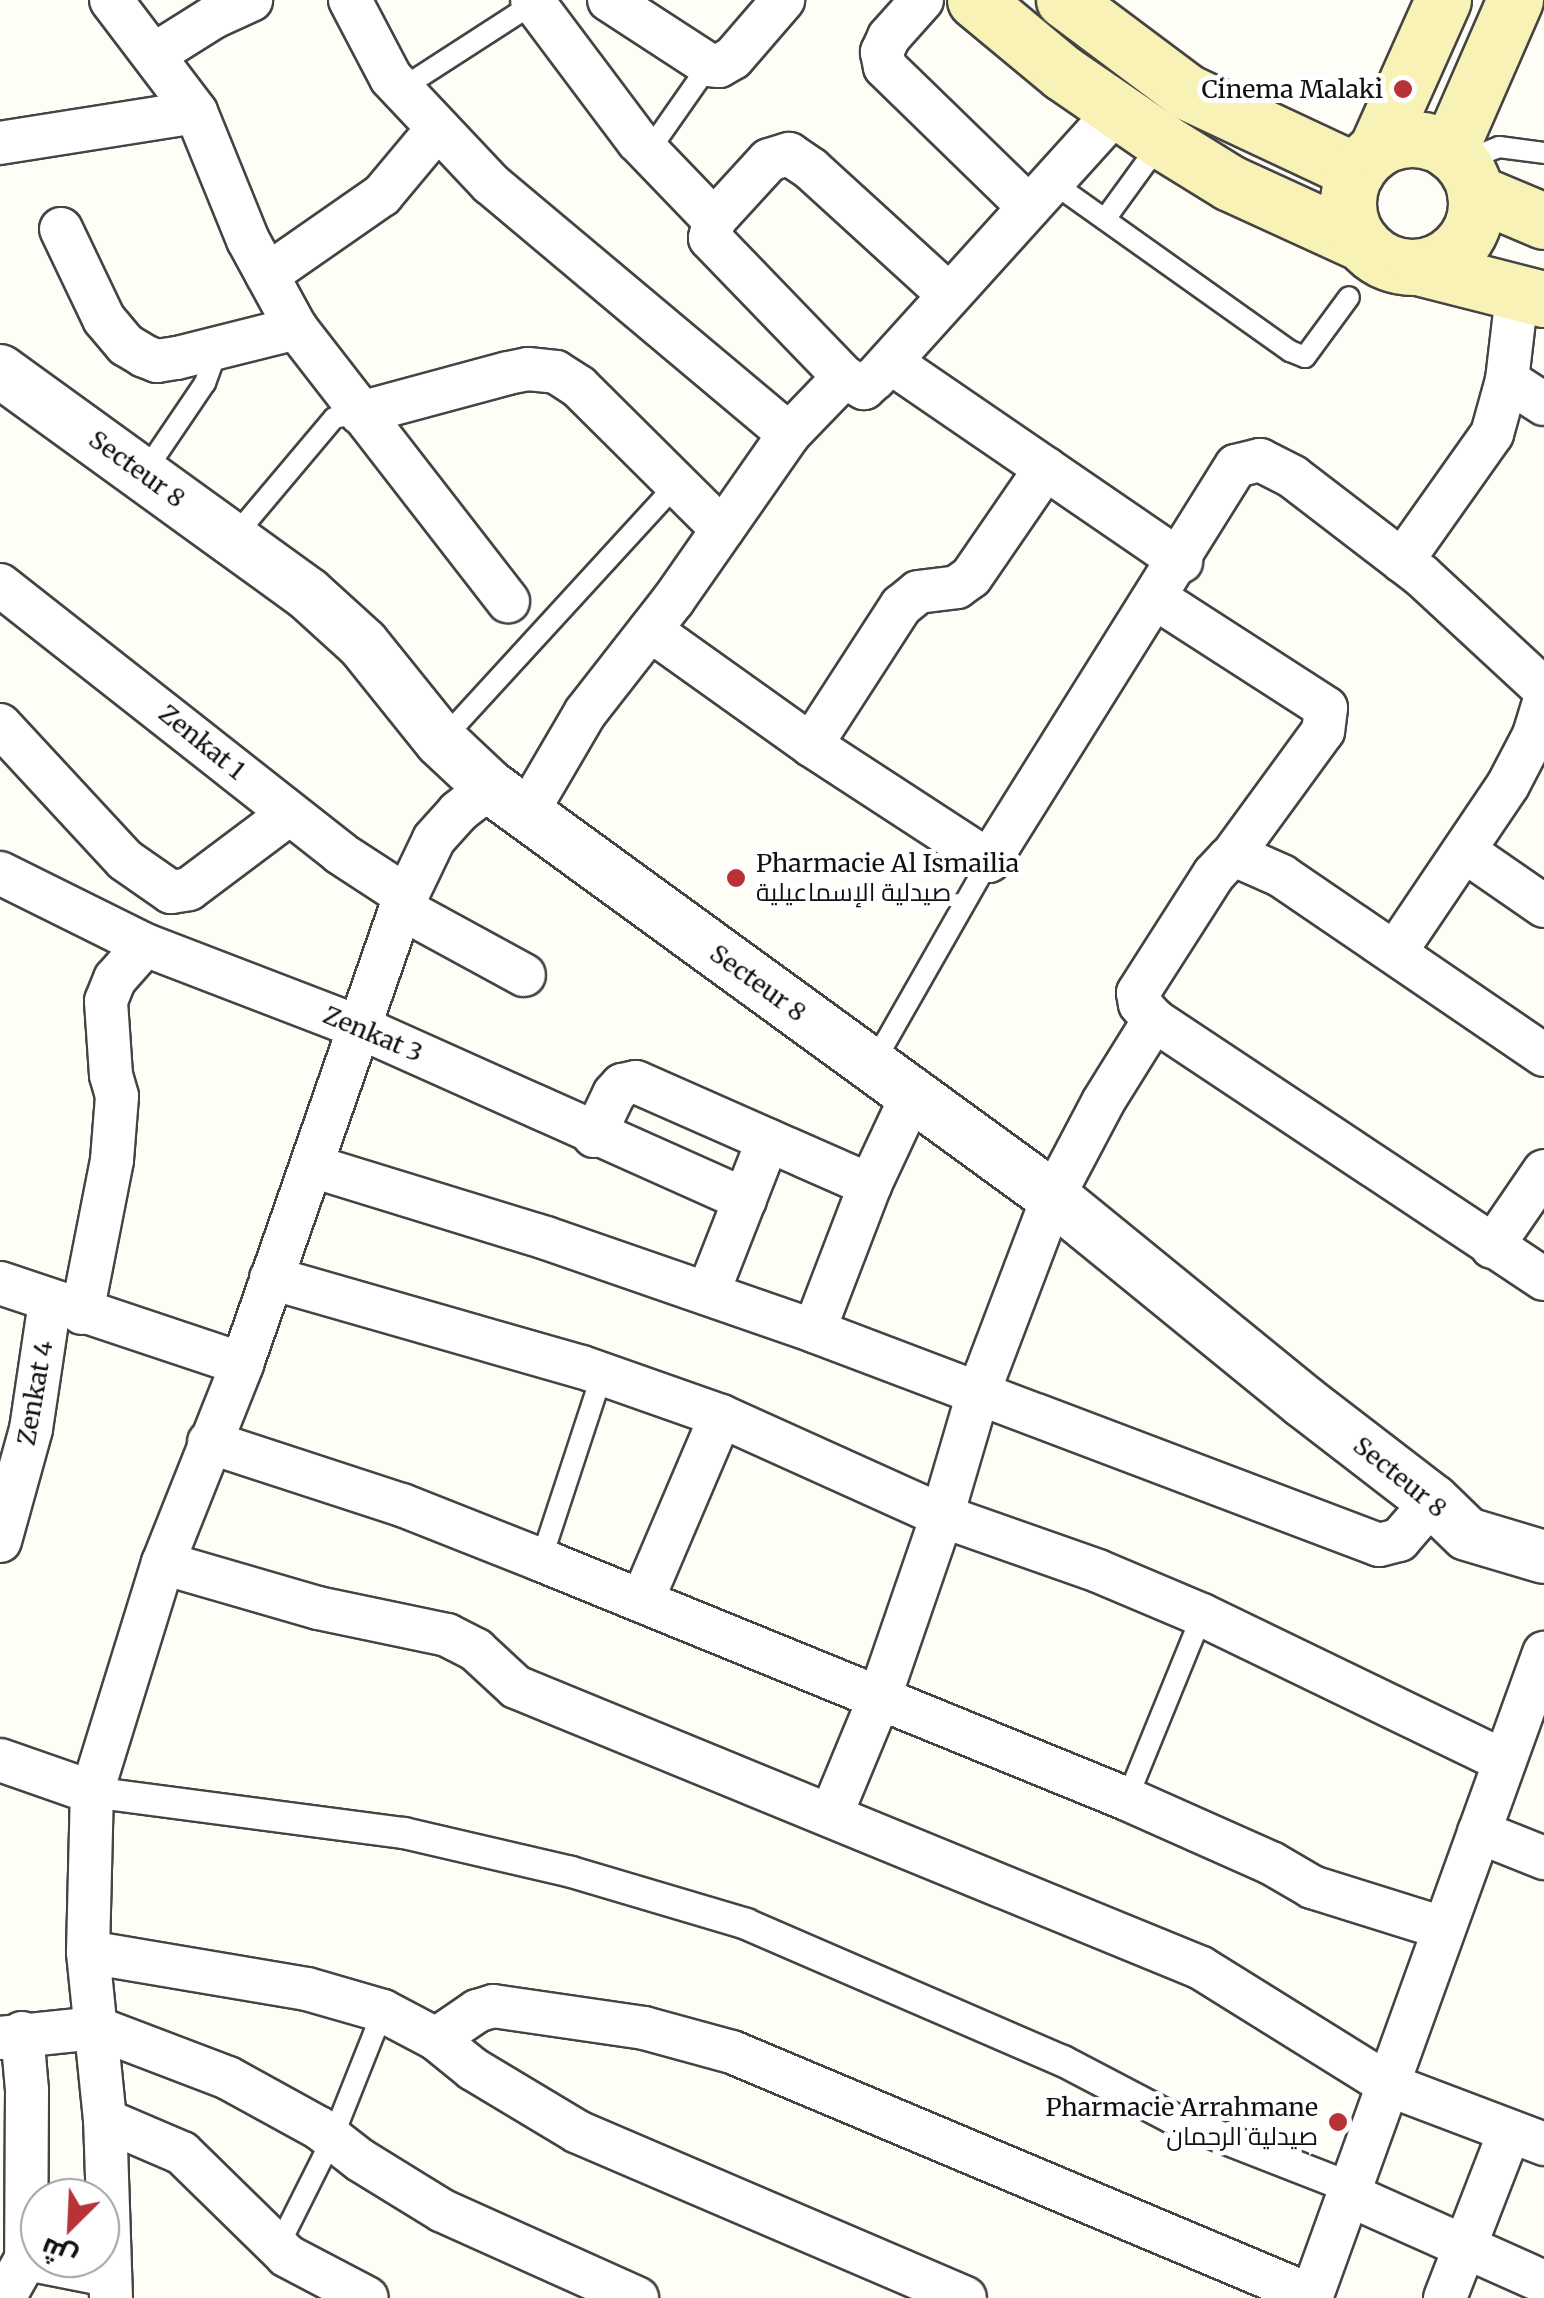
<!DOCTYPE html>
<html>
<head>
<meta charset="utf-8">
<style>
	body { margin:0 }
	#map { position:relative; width:1544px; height:2298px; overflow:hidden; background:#fefdf6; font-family:Merriweather,Cairo,serif }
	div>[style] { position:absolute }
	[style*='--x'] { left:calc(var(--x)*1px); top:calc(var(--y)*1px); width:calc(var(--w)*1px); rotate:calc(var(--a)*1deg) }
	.roads { filter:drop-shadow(2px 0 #444) drop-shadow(-2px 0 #444) drop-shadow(0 2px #444) drop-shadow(0 -2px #444) }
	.service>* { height:20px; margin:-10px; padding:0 10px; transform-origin:10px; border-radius:10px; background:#fff }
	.pedestrian>* { height:30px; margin:-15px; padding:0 15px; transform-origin:15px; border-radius:15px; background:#fff }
	.minor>* { height:42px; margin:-21px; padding:0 21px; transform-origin:21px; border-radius:21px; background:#fff }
	.tertiary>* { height:52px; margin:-26px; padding:0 26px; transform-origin:26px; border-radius:26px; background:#fff }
	.secondary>* { height:55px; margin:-27.5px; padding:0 27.5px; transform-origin:27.5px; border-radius:27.5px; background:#f9f2b6 }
	.secondary>.ring { margin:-27.5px; padding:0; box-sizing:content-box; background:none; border:55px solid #f9f2b6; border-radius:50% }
	.dots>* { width:28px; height:28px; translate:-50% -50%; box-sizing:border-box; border:5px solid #fff; border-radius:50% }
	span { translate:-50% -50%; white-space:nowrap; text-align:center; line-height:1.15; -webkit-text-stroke:10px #fff; paint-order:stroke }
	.poi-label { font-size:25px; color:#111 }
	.right { translate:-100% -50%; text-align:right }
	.left { translate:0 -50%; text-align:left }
	.street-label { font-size:25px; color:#111 }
	.north { position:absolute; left:20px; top:2178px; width:100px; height:100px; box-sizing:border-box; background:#fff; border:2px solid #a0a0a0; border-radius:50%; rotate:204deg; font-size:28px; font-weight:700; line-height:40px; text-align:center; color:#111 }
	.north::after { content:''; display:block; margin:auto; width:35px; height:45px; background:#b83237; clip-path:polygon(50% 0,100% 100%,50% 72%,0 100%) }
</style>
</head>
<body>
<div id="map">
	<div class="roads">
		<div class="service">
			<div style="--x:401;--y:89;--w:158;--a:-32.9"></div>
			<div style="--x:648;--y:152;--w:106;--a:-55"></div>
			<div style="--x:1461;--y:162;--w:41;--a:-21.5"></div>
			<div style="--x:1499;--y:147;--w:45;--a:7.6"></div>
			<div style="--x:1052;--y:182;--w:292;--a:35.4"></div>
			<div style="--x:1290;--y:351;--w:16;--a:22"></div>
			<div style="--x:1305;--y:357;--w:74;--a:-53.7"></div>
			<div style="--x:1105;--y:219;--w:95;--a:-54"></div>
			<div style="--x:144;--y:473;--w:109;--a:-55.9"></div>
			<div style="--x:205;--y:383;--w:37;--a:-70"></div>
			<div style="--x:233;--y:538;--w:157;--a:-49.9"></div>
			<div style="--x:334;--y:418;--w:26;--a:-11"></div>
			<div style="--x:443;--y:739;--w:346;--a:-47.5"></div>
			<div style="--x:873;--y:1064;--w:234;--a:-60.3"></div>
			<div style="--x:541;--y:1560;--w:196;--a:-71.8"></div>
			<div style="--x:1127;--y:1799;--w:199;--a:-67.8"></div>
			<div style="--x:278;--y:2247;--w:121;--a:-63.4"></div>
			<div style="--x:332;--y:2139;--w:138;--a:-68.3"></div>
		</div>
		<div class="pedestrian">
			<div style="--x:92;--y:1792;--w:315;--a:7.5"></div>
			<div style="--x:404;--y:1833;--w:171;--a:13.1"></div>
			<div style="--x:571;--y:1872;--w:183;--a:16.5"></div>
			<div style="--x:746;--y:1924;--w:345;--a:23.4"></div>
			<div style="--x:1063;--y:2061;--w:123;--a:27.6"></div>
			<div style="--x:1172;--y:2118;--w:190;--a:21.3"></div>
		</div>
		<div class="minor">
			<div style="--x:111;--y:0;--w:141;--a:52.8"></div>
			<div style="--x:196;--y:112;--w:138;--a:67.9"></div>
			<div style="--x:248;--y:240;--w:100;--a:61.4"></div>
			<div style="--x:296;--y:328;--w:346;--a:52.2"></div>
			<div style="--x:350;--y:0;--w:88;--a:62.3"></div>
			<div style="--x:391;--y:78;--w:146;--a:46.7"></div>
			<div style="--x:491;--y:184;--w:389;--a:40"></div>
			<div style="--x:532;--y:0;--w:176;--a:53.1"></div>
			<div style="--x:638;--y:141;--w:110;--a:46.1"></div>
			<div style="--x:609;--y:0;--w:119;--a:33"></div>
			<div style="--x:709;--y:65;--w:10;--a:6"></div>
			<div style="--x:719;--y:66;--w:16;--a:-30"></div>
			<div style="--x:733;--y:58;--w:77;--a:-49.2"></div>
			<div style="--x:922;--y:0;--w:50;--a:131.7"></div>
			<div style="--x:889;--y:37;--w:17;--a:115"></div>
			<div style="--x:882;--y:52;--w:15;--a:79"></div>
			<div style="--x:885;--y:67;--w:201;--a:44.2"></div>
			<div style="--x:155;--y:54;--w:70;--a:-32.1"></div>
			<div style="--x:214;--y:17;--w:41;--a:-24.7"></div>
			<div style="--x:0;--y:143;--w:198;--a:-9"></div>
			<div style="--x:61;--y:229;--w:100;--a:64.5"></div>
			<div style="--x:104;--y:319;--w:34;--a:50"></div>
			<div style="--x:126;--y:345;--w:21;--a:31"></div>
			<div style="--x:144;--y:356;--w:14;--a:21"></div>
			<div style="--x:157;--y:361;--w:20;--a:-9"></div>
			<div style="--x:177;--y:358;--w:123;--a:-14.1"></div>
			<div style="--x:267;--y:275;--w:140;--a:-34.8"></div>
			<div style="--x:382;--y:195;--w:87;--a:-50.1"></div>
			<div style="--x:890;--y:362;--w:353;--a:34.4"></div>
			<div style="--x:844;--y:377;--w:193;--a:-134"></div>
			<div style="--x:710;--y:238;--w:18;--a:-77"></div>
			<div style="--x:714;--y:220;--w:81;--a:-47.5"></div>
			<div style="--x:769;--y:160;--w:21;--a:-17"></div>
			<div style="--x:789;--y:154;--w:27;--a:34"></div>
			<div style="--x:811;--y:169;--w:184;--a:42.4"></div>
			<div style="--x:1507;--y:380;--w:44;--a:33"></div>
			<div style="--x:360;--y:413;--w:153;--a:-15.1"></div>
			<div style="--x:508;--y:373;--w:20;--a:-11"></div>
			<div style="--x:528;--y:369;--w:28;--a:6"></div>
			<div style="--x:556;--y:372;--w:27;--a:33"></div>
			<div style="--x:579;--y:387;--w:202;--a:44.8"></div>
			<div style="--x:1402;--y:561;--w:156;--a:-54.7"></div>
			<div style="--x:1492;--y:434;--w:56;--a:-74.5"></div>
			<div style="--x:1507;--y:380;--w:86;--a:-83.3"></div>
			<div style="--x:0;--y:585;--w:433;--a:38.2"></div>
			<div style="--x:340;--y:853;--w:79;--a:33.1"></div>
			<div style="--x:1157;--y:599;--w:201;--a:32.8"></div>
			<div style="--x:1326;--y:708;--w:23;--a:97"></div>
			<div style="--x:1323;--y:731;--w:155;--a:126.1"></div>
			<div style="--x:650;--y:630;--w:198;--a:35.5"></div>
			<div style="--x:811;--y:745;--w:212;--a:33.1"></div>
			<div style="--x:989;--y:861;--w:466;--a:-58"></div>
			<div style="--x:1236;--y:466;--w:25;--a:-14"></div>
			<div style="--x:1260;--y:460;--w:37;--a:27"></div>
			<div style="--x:1293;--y:477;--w:163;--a:37.5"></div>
			<div style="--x:1422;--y:576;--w:166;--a:42.8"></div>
			<div style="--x:0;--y:725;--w:184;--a:47.2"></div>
			<div style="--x:125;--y:860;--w:56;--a:34.8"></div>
			<div style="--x:171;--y:892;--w:18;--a:-9"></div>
			<div style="--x:189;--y:889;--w:125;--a:-36.9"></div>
			<div style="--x:811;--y:745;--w:166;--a:-57.1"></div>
			<div style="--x:901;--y:606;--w:22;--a:-39"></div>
			<div style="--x:918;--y:592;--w:39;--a:-7"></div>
			<div style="--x:957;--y:587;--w:17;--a:-36"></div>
			<div style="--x:971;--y:577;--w:132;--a:-55.5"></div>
			<div style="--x:526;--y:814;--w:117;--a:-59.7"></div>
			<div style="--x:585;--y:713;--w:145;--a:-52"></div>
			<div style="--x:674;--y:599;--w:201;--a:-55.1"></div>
			<div style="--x:789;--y:434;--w:79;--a:-46"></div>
			<div style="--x:844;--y:377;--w:23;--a:29"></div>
			<div style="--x:864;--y:388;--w:15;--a:-42"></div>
			<div style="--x:875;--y:378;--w:360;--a:-47.9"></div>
			<div style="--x:1466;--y:852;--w:95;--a:34.7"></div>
			<div style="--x:0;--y:873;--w:162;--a:26.4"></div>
			<div style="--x:145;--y:945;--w:229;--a:21"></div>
			<div style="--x:359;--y:1027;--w:423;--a:24.1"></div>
			<div style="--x:401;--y:908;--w:140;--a:28.6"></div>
			<div style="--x:1396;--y:951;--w:200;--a:-56"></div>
			<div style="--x:1508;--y:785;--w:56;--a:-62.5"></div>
			<div style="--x:1534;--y:735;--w:34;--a:-73"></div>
			<div style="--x:1544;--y:1055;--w:317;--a:-145.7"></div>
			<div style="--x:1282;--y:876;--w:47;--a:-156.2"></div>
			<div style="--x:1239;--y:857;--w:10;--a:174"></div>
			<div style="--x:1229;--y:858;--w:22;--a:133"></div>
			<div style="--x:1214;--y:874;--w:141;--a:122.6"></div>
			<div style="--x:1138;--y:993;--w:11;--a:80"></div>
			<div style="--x:1140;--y:1004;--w:21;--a:49"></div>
			<div style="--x:1154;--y:1020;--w:468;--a:33.6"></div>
			<div style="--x:594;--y:1136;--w:47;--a:-64.5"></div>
			<div style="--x:614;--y:1094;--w:12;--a:-48"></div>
			<div style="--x:622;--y:1085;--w:14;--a:-12"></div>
			<div style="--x:636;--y:1082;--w:256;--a:23.8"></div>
			<div style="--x:312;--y:1166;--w:245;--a:17.1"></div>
			<div style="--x:546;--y:1238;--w:284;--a:19.1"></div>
			<div style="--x:814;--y:1331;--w:604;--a:20.74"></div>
			<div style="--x:1379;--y:1545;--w:21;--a:-14"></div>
			<div style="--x:1399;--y:1540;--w:52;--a:-48.9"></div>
			<div style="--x:1492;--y:1247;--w:92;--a:-55.6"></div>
			<div style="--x:271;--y:1278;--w:323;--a:16"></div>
			<div style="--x:582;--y:1367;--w:147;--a:19.4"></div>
			<div style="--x:721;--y:1416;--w:243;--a:24.3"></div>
			<div style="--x:942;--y:1516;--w:165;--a:19.4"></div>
			<div style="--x:1098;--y:1571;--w:113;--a:22.9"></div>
			<div style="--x:1202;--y:1615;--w:333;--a:25.8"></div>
			<div style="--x:0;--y:1283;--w:255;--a:18.5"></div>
			<div style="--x:708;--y:1293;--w:164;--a:-68.6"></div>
			<div style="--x:82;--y:1313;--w:156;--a:-78.9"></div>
			<div style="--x:112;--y:1160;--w:64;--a:-85.5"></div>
			<div style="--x:117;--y:1096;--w:22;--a:-106"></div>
			<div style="--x:111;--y:1075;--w:74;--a:-93.9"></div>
			<div style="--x:106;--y:1001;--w:24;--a:-68"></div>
			<div style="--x:115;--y:979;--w:45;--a:-48.6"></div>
			<div style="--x:814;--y:1331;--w:156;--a:-69"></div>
			<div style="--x:870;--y:1185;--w:102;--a:-64.9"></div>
			<div style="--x:209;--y:1442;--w:203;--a:18.1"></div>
			<div style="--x:402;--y:1505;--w:149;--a:21.6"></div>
			<div style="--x:541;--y:1560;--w:633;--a:22.19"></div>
			<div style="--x:1127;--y:1799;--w:158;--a:24"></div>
			<div style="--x:1271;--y:1863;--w:48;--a:30.3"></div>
			<div style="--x:1312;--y:1887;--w:137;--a:17.4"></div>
			<div style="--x:0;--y:1541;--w:116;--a:-74.5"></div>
			<div style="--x:31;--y:1429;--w:128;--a:-81.5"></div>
			<div style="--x:163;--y:1563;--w:161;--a:16.2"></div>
			<div style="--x:318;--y:1608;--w:132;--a:11.8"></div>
			<div style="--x:447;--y:1635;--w:33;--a:27"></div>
			<div style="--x:476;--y:1650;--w:54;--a:42.8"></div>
			<div style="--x:516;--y:1687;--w:740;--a:22.3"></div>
			<div style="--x:1201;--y:1968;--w:221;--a:31.9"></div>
			<div style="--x:1389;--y:2085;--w:166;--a:20.8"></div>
			<div style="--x:642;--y:1601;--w:201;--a:-66.9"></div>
			<div style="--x:0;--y:1760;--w:97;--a:19.2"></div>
			<div style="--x:831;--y:1815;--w:126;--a:-67.5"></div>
			<div style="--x:879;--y:1699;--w:194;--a:-71"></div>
			<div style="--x:942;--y:1516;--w:127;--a:-73.6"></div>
			<div style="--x:978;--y:1394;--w:211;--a:-69.2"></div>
			<div style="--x:1053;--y:1197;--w:107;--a:-62.2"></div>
			<div style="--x:1103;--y:1102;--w:97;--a:-58.1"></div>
			<div style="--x:1479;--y:1832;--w:70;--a:21.8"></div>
			<div style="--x:88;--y:1952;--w:222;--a:9.6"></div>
			<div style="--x:307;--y:1989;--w:79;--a:16.1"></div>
			<div style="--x:383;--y:2011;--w:60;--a:27.8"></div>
			<div style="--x:436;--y:2039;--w:48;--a:39"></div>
			<div style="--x:473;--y:2069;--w:122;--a:31"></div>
			<div style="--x:578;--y:2132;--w:421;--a:23.2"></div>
			<div style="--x:22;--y:2033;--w:57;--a:85"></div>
			<div style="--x:27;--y:2090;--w:169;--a:90.3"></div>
			<div style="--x:0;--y:2038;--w:98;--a:-5.9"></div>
			<div style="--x:97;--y:2028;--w:140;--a:20.9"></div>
			<div style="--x:228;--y:2078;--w:104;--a:28.8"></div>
			<div style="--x:319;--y:2128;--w:52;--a:38"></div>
			<div style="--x:360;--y:2160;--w:97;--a:31.6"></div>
			<div style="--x:443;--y:2211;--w:213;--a:24.2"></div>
			<div style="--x:436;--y:2039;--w:50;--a:-34.3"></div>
			<div style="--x:477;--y:2011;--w:17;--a:-17"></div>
			<div style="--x:493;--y:2006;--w:153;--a:8.3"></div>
			<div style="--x:644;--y:2028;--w:91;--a:15.3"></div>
			<div style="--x:732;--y:2052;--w:629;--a:22.82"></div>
			<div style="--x:105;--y:2120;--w:84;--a:23.2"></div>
			<div style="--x:182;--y:2153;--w:147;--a:44.4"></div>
			<div style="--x:287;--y:2256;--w:90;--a:27.7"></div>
			<div style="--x:1347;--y:2194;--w:216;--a:24.1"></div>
			<div style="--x:4;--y:2298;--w:45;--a:-60.6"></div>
			<div style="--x:26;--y:2259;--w:84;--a:11"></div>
			<div style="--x:111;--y:2298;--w:178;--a:-91.9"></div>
			<div style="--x:105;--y:2120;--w:169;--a:-95.8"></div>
			<div style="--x:88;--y:1952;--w:160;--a:-88.6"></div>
			<div style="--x:92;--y:1792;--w:240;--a:-72.8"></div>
			<div style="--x:163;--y:1563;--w:214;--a:-68.3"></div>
			<div style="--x:242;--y:1364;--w:483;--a:-70.8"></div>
			<div style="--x:401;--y:908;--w:76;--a:-64.4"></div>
			<div style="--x:434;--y:839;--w:36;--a:-48"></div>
			<div style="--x:458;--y:812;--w:41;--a:-38"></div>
			<div style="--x:1311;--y:2298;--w:686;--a:-70.14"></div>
			<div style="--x:1445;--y:2298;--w:177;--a:-68.8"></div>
		</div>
		<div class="tertiary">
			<div style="--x:0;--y:371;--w:380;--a:35.9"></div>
			<div style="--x:308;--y:594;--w:74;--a:42.3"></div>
			<div style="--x:363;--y:644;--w:124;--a:51.2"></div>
			<div style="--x:441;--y:741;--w:67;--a:43.2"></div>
			<div style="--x:490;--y:787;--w:696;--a:36.06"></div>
			<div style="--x:1053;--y:1197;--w:323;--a:39.2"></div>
			<div style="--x:1303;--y:1401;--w:164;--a:37.6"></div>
			<div style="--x:1433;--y:1501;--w:47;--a:44.1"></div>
			<div style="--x:1467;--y:1534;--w:80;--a:16.6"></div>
		</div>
		<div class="secondary">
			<div style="--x:975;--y:0;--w:114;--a:39.7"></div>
			<div style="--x:1063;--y:73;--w:120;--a:34.5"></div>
			<div style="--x:1162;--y:141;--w:80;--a:31.7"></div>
			<div style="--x:1230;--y:183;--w:146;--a:24.6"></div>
			<div style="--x:1064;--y:0;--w:154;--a:36.8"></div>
			<div style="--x:1187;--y:92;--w:187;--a:25.1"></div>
			<div class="ring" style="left:1348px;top:139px;width:73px;height:73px"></div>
			<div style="--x:1376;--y:150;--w:164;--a:-65.9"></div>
			<div style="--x:1449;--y:151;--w:165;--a:-66.4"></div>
			<div style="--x:1475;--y:192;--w:75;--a:22.8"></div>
			<div style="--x:1418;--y:267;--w:130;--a:14.3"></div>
		</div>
	</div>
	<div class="dots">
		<div style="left:1403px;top:89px;background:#b83237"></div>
		<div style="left:736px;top:878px;background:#b83237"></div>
		<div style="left:1338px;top:2122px;background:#b83237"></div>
	</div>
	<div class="poi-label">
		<span class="right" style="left:1383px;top:89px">Cinema Malaki</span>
		<span class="left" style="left:756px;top:878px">Pharmacie Al Ismailia<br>صيدلية الإسماعيلية</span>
		<span class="right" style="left:1318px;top:2122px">Pharmacie Arrahmane<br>صيدلية الرحمان</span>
	</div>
	<div class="street-label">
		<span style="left:137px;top:469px;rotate:36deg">Secteur 8</span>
		<span style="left:202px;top:742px;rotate:39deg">Zenkat 1</span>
		<span style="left:758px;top:983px;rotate:36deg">Secteur 8</span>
		<span style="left:373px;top:1034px;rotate:23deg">Zenkat 3</span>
		<span style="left:35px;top:1393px;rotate:-80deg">Zenkat 4</span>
		<span style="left:1400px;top:1477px;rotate:39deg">Secteur 8</span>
	</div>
	<div class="north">ش</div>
</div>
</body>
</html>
